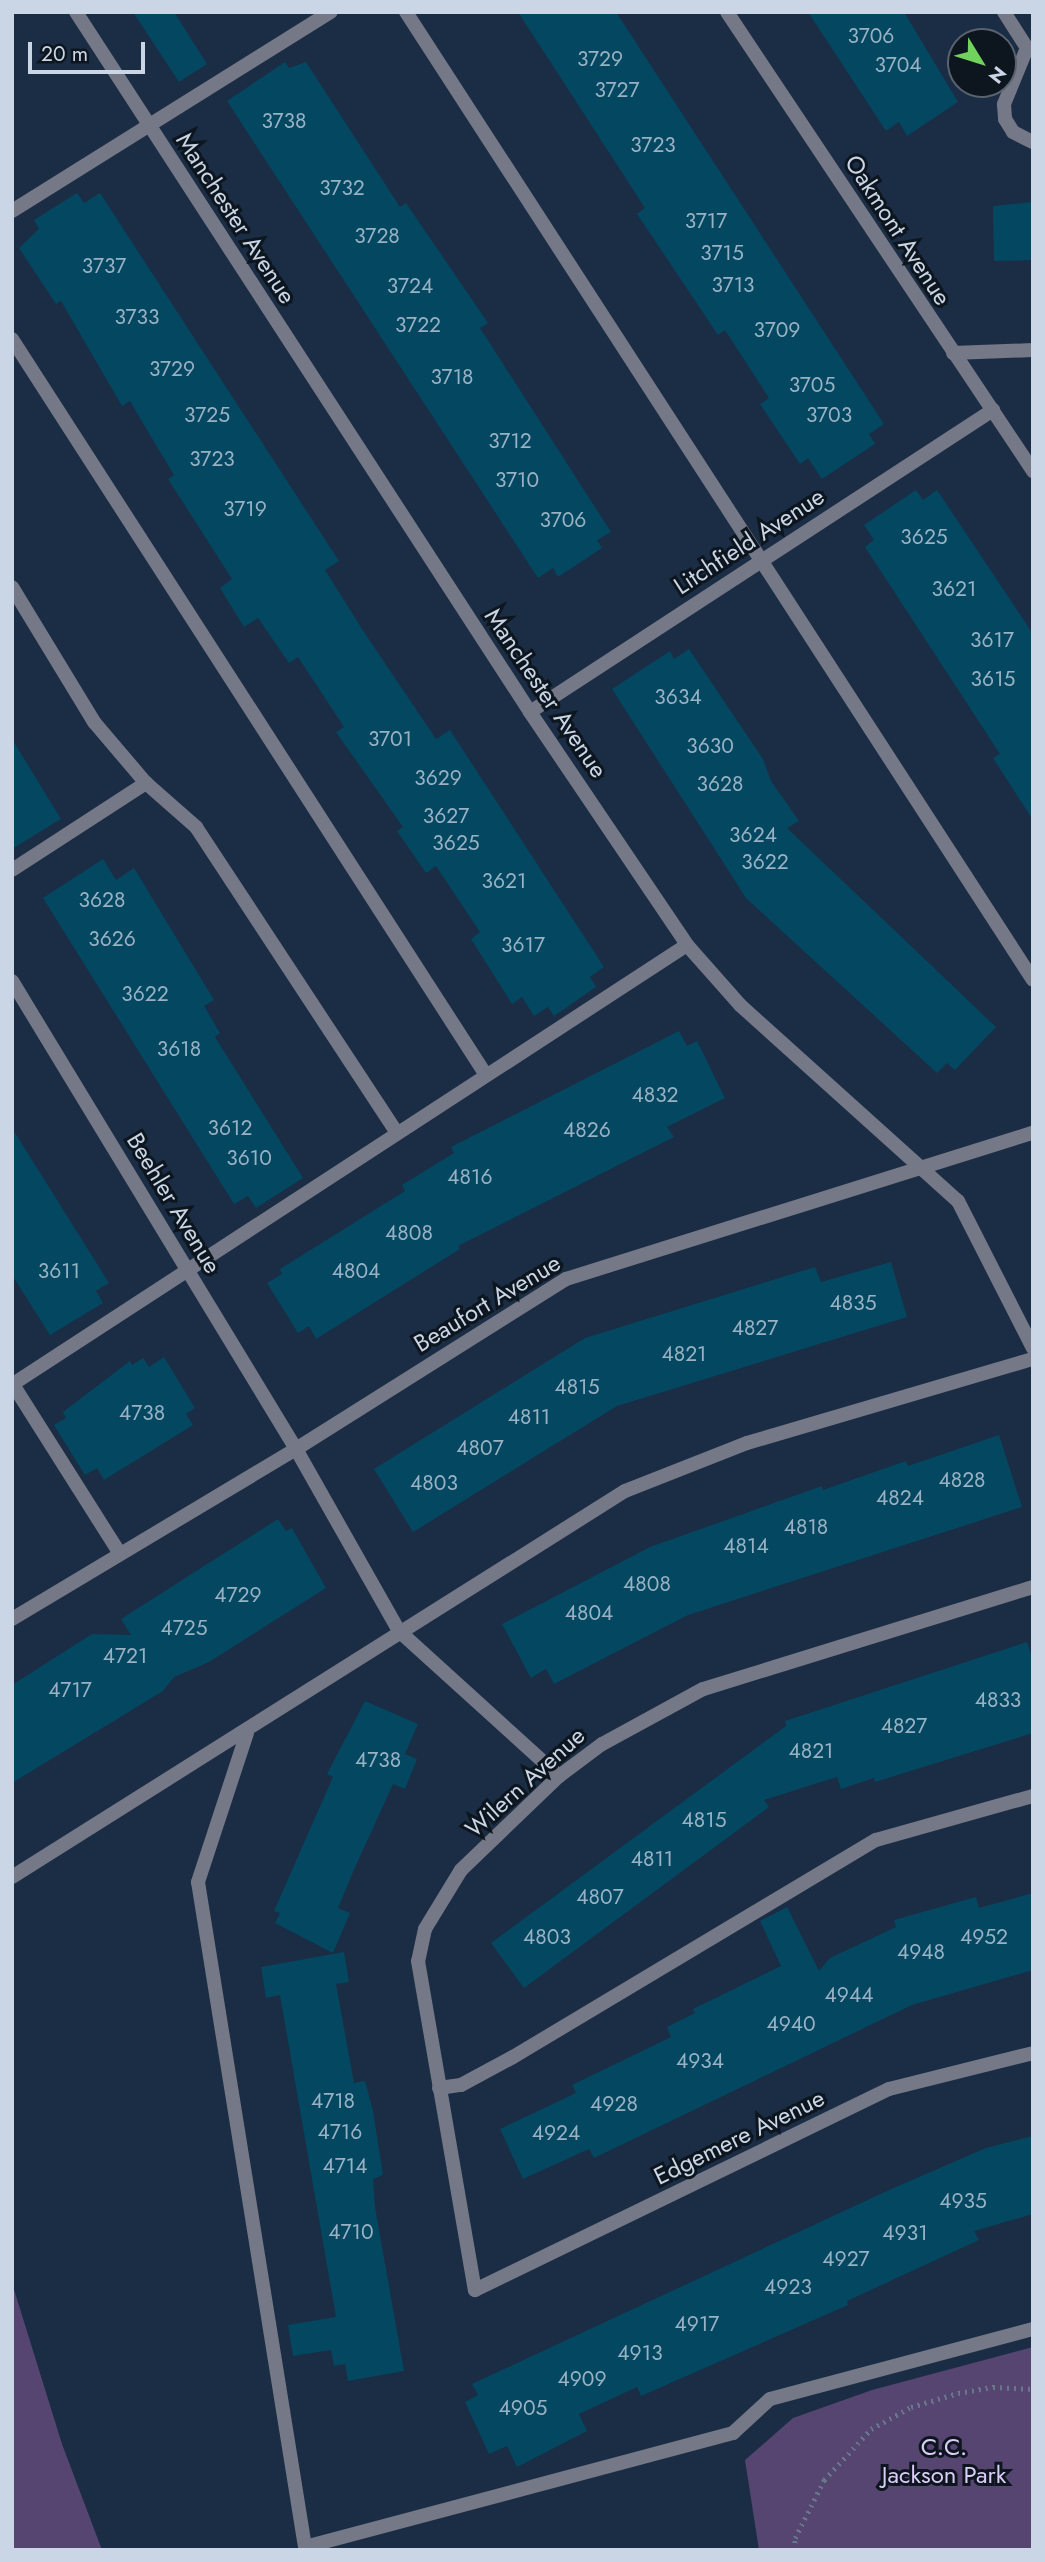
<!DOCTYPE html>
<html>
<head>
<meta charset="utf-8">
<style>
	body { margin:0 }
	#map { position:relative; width:1045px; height:2562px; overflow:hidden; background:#1a2d44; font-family:Jost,sans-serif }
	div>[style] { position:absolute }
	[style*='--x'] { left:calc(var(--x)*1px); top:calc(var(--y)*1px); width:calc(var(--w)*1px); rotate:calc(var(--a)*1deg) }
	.green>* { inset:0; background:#554570 }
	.building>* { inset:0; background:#044761 }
	.path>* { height:4.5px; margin-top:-2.25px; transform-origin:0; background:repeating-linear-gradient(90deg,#68788c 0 2px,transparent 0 7px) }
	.lane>* { height:14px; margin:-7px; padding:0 7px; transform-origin:7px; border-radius:7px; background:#757886 }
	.street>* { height:14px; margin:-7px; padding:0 7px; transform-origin:7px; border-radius:7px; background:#757886 }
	span { translate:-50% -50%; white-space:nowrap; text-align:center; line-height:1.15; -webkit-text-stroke:6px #0d151f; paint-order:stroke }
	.number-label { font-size:21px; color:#98b2c4 }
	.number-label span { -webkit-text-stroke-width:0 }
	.street-label { font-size:24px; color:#cad6e5 }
	.park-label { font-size:24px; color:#dbccf8 }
	.frame { position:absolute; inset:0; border:14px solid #cad6e5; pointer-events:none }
	.north { position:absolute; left:947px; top:28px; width:70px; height:70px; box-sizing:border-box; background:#0d151f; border:2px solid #59626e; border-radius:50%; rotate:128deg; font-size:19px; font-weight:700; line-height:28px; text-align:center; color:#cad6e5 }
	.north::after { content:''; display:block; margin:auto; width:24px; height:32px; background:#71d35e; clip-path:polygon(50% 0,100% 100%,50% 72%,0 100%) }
	.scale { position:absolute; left:28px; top:42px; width:117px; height:32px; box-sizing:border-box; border:4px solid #cad6e5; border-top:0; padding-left:9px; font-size:21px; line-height:24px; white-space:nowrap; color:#cad6e5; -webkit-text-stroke:5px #0d151f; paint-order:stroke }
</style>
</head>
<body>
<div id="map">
	<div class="green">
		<div style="clip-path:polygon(12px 2283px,62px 2444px,102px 2550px,12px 2550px)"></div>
		<div style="clip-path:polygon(1033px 2347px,1033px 2550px,759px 2550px,745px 2460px,793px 2418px,872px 2390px)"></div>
	</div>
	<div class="building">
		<div style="clip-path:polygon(133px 12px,174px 12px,207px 64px,179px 82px)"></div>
		<div style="clip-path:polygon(518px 12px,616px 12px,884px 424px,869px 434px,875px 444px,822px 479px,808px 458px,800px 464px,760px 404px,769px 398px,725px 330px,718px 335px,637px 214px,645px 208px)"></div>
		<div style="clip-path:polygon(808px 12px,904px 12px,958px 102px,907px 136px,899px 122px,886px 131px)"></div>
		<div style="clip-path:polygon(285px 62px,289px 68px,306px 62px,400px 207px,406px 203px,488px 323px,480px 328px,611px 532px,597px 540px,602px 548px,558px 577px,553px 568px,538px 578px,227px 101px)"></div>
		<div style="clip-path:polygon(77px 193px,84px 203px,100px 193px,339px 561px,325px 570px,362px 629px,436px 739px,450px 730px,604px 967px,590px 977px,596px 987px,554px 1016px,548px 1007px,534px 1016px,522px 997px,512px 1004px,471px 939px,480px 932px,436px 866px,426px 873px,397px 831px,403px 827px,336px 732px,344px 727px,298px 657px,289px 663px,258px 618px,244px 627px,220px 588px,232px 579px,168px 479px,174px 475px,153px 440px,130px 401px,122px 406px,61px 301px,56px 304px,19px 248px,39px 229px,34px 220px)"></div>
		<div style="clip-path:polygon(1033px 202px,1033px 260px,994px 261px,993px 206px)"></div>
		<div style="clip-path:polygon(916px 490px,923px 500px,937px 490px,1033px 634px,1033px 820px,993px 758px,1000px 754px,865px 547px,874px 540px,864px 525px)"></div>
		<div style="clip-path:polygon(689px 649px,763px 759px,771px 781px,799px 821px,787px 828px,996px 1027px,955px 1070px,947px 1063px,937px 1073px,746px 898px,612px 689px,670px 651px,674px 659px)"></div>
		<div style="clip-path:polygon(12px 739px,61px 819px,12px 849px)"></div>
		<div style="clip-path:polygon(103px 859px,116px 880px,134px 868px,214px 1000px,204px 1006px,220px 1033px,215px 1037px,303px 1178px,256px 1208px,248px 1196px,234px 1204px,43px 898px)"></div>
		<div style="clip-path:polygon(679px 1031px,687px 1046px,697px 1041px,725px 1098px,667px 1127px,674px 1137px,458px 1246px,460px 1249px,316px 1339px,309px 1326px,298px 1333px,267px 1283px,282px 1274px,280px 1269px,405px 1191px,402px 1185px,454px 1153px,451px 1147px)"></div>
		<div style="clip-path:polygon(12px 1128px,109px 1283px,96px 1291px,103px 1303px,50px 1335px,12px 1275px)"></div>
		<div style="clip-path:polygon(891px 1262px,907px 1317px,617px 1406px,413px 1532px,374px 1469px,585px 1338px,815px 1267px,821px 1282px)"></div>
		<div style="clip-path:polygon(164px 1357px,195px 1408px,186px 1414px,193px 1425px,104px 1480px,97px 1468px,85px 1475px,54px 1425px,66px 1418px,63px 1412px,130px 1361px,132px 1365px,143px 1358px,149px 1367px)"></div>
		<div style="clip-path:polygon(999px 1435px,1022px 1507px,688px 1615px,554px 1684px,546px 1669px,531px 1678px,502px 1624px,650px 1547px,822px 1486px,823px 1490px,906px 1461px,908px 1466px)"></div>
		<div style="clip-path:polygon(278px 1519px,286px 1531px,292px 1528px,326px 1588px,209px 1662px,174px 1677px,163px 1691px,12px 1783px,12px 1685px,92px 1634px,131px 1635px,121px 1619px)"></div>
		<div style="clip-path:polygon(1027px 1642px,1033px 1660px,1033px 1733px,875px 1782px,874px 1778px,841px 1789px,837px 1777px,764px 1800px,769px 1807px,524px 1988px,491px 1943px,786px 1726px,785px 1721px)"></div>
		<div style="clip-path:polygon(365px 1701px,418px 1724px,405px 1754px,417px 1759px,405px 1789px,393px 1784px,353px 1872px,338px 1908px,350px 1913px,333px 1953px,275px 1923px,280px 1913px,274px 1911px,333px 1777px,327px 1774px)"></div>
		<div style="clip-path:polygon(1033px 1893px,1033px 1970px,912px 2005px,594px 2158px,589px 2149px,523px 2179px,500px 2129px,576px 2093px,572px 2085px,671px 2037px,667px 2027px,695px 2013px,693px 2009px,781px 1966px,760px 1921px,787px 1907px,819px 1971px,830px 1958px,896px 1927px,894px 1920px,976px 1897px,979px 1908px)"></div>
		<div style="clip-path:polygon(344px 1952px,349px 1982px,336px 1984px,354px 2083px,365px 2081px,373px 2111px,383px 2175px,373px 2179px,375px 2207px,404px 2371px,348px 2381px,345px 2364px,334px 2366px,331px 2350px,293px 2356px,288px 2325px,336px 2317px,280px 1995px,266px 1998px,261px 1967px)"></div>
		<div style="clip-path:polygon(1033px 2136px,1033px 2214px,974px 2231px,979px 2240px,847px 2301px,848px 2305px,641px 2396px,637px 2387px,579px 2414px,587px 2431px,517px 2467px,507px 2446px,489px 2454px,465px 2402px,478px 2395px,472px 2384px,889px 2190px,986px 2148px)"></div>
	</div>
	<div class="path">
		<div style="--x:794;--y:2550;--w:12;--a:-85"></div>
		<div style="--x:795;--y:2538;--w:65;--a:-63.4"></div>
		<div style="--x:824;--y:2480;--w:69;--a:-47.3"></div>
		<div style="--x:871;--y:2429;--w:46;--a:-28.8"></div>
		<div style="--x:911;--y:2407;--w:49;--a:-16.6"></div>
		<div style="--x:958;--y:2393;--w:36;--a:-10"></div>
		<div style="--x:993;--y:2387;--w:40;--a:2.9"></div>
	</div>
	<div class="lane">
		<div style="--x:406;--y:12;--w:1153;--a:57.07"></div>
		<div style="--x:1004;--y:12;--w:43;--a:57.4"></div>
		<div style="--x:1027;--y:48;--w:61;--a:112.3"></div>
		<div style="--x:1004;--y:104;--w:15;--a:86"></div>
		<div style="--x:1005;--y:119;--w:15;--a:58"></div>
		<div style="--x:1013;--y:132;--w:22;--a:27"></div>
		<div style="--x:12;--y:211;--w:376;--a:-32"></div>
		<div style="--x:12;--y:339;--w:875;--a:57.22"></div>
		<div style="--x:12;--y:587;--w:158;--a:58.7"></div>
		<div style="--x:94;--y:722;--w:80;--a:49.6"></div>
		<div style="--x:146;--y:783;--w:67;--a:41.3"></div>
		<div style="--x:196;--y:827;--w:366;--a:56.7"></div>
		<div style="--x:12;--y:870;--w:160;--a:-33"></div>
		<div style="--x:12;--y:1383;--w:200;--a:57.7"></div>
		<div style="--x:13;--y:1384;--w:804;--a:-33.08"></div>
		<div style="--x:296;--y:1449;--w:209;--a:60.5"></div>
		<div style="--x:399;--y:1631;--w:216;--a:42.2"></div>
		<div style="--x:247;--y:1733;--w:157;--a:108.2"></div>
		<div style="--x:198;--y:1882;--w:674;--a:80.86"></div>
		<div style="--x:305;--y:2547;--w:443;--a:-14.9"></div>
		<div style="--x:733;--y:2433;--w:50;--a:-42.6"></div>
		<div style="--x:770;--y:2399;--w:272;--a:-14.9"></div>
		<div style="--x:12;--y:1877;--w:724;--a:-32.2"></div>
		<div style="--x:625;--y:1491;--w:131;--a:-21.5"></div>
		<div style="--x:747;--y:1443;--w:298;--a:-16.4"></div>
		<div style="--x:439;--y:2088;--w:22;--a:-8"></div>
		<div style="--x:461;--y:2085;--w:59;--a:-28.3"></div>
		<div style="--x:513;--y:2057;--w:423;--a:-30.9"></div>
		<div style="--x:876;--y:1840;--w:163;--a:-15.7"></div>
	</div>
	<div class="street">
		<div style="--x:76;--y:12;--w:834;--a:57.03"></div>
		<div style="--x:530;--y:712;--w:281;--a:56"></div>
		<div style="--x:687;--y:945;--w:80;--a:48.5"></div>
		<div style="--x:740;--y:1005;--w:293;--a:42"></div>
		<div style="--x:958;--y:1201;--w:165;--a:63"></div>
		<div style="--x:727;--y:12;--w:552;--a:56.31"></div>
		<div style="--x:953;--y:353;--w:80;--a:-2.1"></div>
		<div style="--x:530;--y:712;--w:553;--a:-33.12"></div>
		<div style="--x:12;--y:981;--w:547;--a:58.75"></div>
		<div style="--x:1033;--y:1587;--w:345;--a:162.8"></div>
		<div style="--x:703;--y:1689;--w:115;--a:151.4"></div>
		<div style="--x:602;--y:1744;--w:54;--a:143.3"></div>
		<div style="--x:559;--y:1776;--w:136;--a:136.2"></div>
		<div style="--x:461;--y:1870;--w:69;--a:121.4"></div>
		<div style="--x:425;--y:1929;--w:33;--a:102"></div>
		<div style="--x:418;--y:1961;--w:334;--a:80.2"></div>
		<div style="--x:475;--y:2290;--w:460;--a:-25.9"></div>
		<div style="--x:889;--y:2089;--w:148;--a:-14"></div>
		<div style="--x:12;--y:1619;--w:331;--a:-30.9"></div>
		<div style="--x:296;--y:1449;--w:319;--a:-32.2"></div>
		<div style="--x:566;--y:1279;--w:489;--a:-17.4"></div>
	</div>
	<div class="number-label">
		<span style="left:871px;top:36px">3706</span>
		<span style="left:600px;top:59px">3729</span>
		<span style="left:898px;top:65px">3704</span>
		<span style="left:617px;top:90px">3727</span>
		<span style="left:284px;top:121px">3738</span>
		<span style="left:653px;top:145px">3723</span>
		<span style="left:342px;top:188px">3732</span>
		<span style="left:706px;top:221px">3717</span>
		<span style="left:377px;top:236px">3728</span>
		<span style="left:722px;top:253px">3715</span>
		<span style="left:104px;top:266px">3737</span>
		<span style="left:733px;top:285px">3713</span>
		<span style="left:410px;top:286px">3724</span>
		<span style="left:137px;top:317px">3733</span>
		<span style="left:418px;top:325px">3722</span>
		<span style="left:777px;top:330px">3709</span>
		<span style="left:172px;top:369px">3729</span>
		<span style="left:452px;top:377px">3718</span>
		<span style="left:812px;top:385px">3705</span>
		<span style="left:207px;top:415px">3725</span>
		<span style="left:829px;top:415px">3703</span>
		<span style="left:510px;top:441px">3712</span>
		<span style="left:212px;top:459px">3723</span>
		<span style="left:517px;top:480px">3710</span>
		<span style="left:245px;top:509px">3719</span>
		<span style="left:563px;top:520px">3706</span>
		<span style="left:924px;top:537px">3625</span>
		<span style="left:954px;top:589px">3621</span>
		<span style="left:992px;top:640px">3617</span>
		<span style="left:993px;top:679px">3615</span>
		<span style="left:678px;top:697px">3634</span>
		<span style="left:390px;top:739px">3701</span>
		<span style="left:710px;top:746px">3630</span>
		<span style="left:438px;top:778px">3629</span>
		<span style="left:720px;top:784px">3628</span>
		<span style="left:446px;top:816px">3627</span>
		<span style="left:753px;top:835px">3624</span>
		<span style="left:456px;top:843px">3625</span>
		<span style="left:765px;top:862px">3622</span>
		<span style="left:504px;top:881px">3621</span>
		<span style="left:102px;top:900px">3628</span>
		<span style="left:112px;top:939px">3626</span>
		<span style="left:523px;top:945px">3617</span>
		<span style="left:145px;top:994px">3622</span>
		<span style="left:179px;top:1049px">3618</span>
		<span style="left:655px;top:1095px">4832</span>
		<span style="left:230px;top:1128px">3612</span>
		<span style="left:587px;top:1130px">4826</span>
		<span style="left:249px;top:1158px">3610</span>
		<span style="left:470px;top:1177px">4816</span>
		<span style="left:409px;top:1233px">4808</span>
		<span style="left:59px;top:1271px">3611</span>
		<span style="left:356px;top:1271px">4804</span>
		<span style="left:853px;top:1303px">4835</span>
		<span style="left:755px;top:1328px">4827</span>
		<span style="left:684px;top:1354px">4821</span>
		<span style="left:577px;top:1387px">4815</span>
		<span style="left:142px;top:1413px">4738</span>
		<span style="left:529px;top:1417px">4811</span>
		<span style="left:480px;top:1448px">4807</span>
		<span style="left:962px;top:1480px">4828</span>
		<span style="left:434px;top:1483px">4803</span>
		<span style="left:900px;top:1498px">4824</span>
		<span style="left:806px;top:1527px">4818</span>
		<span style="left:746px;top:1546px">4814</span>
		<span style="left:647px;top:1584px">4808</span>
		<span style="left:238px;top:1595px">4729</span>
		<span style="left:589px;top:1613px">4804</span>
		<span style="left:184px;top:1628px">4725</span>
		<span style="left:125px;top:1656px">4721</span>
		<span style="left:70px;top:1690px">4717</span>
		<span style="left:998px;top:1700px">4833</span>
		<span style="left:904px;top:1726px">4827</span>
		<span style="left:811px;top:1751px">4821</span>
		<span style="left:378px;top:1760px">4738</span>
		<span style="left:704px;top:1820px">4815</span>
		<span style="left:652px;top:1859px">4811</span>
		<span style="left:600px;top:1897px">4807</span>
		<span style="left:547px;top:1937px">4803</span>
		<span style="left:984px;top:1937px">4952</span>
		<span style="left:921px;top:1952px">4948</span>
		<span style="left:849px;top:1995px">4944</span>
		<span style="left:791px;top:2024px">4940</span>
		<span style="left:700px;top:2061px">4934</span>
		<span style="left:333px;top:2101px">4718</span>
		<span style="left:614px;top:2104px">4928</span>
		<span style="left:340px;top:2132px">4716</span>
		<span style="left:556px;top:2133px">4924</span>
		<span style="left:345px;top:2166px">4714</span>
		<span style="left:963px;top:2201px">4935</span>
		<span style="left:351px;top:2232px">4710</span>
		<span style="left:905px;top:2233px">4931</span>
		<span style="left:846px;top:2259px">4927</span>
		<span style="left:788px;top:2287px">4923</span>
		<span style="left:697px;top:2324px">4917</span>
		<span style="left:640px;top:2353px">4913</span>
		<span style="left:582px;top:2379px">4909</span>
		<span style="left:523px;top:2408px">4905</span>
	</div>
	<div class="street-label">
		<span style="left:236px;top:218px;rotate:57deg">Manchester Avenue</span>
		<span style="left:898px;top:230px;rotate:57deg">Oakmont Avenue</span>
		<span style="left:749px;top:541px;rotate:-33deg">Litchfield Avenue</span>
		<span style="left:546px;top:693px;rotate:56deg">Manchester Avenue</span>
		<span style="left:174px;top:1203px;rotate:59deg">Beehler Avenue</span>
		<span style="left:487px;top:1303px;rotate:-31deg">Beaufort Avenue</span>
		<span style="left:525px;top:1782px;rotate:-42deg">Wilern Avenue</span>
		<span style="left:739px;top:2137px;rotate:-26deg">Edgemere Avenue</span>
	</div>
	<div class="park-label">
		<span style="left:944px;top:2461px">C.C.<br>Jackson Park</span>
	</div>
	<div class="frame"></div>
	<div class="north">N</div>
	<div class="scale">20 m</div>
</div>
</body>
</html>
